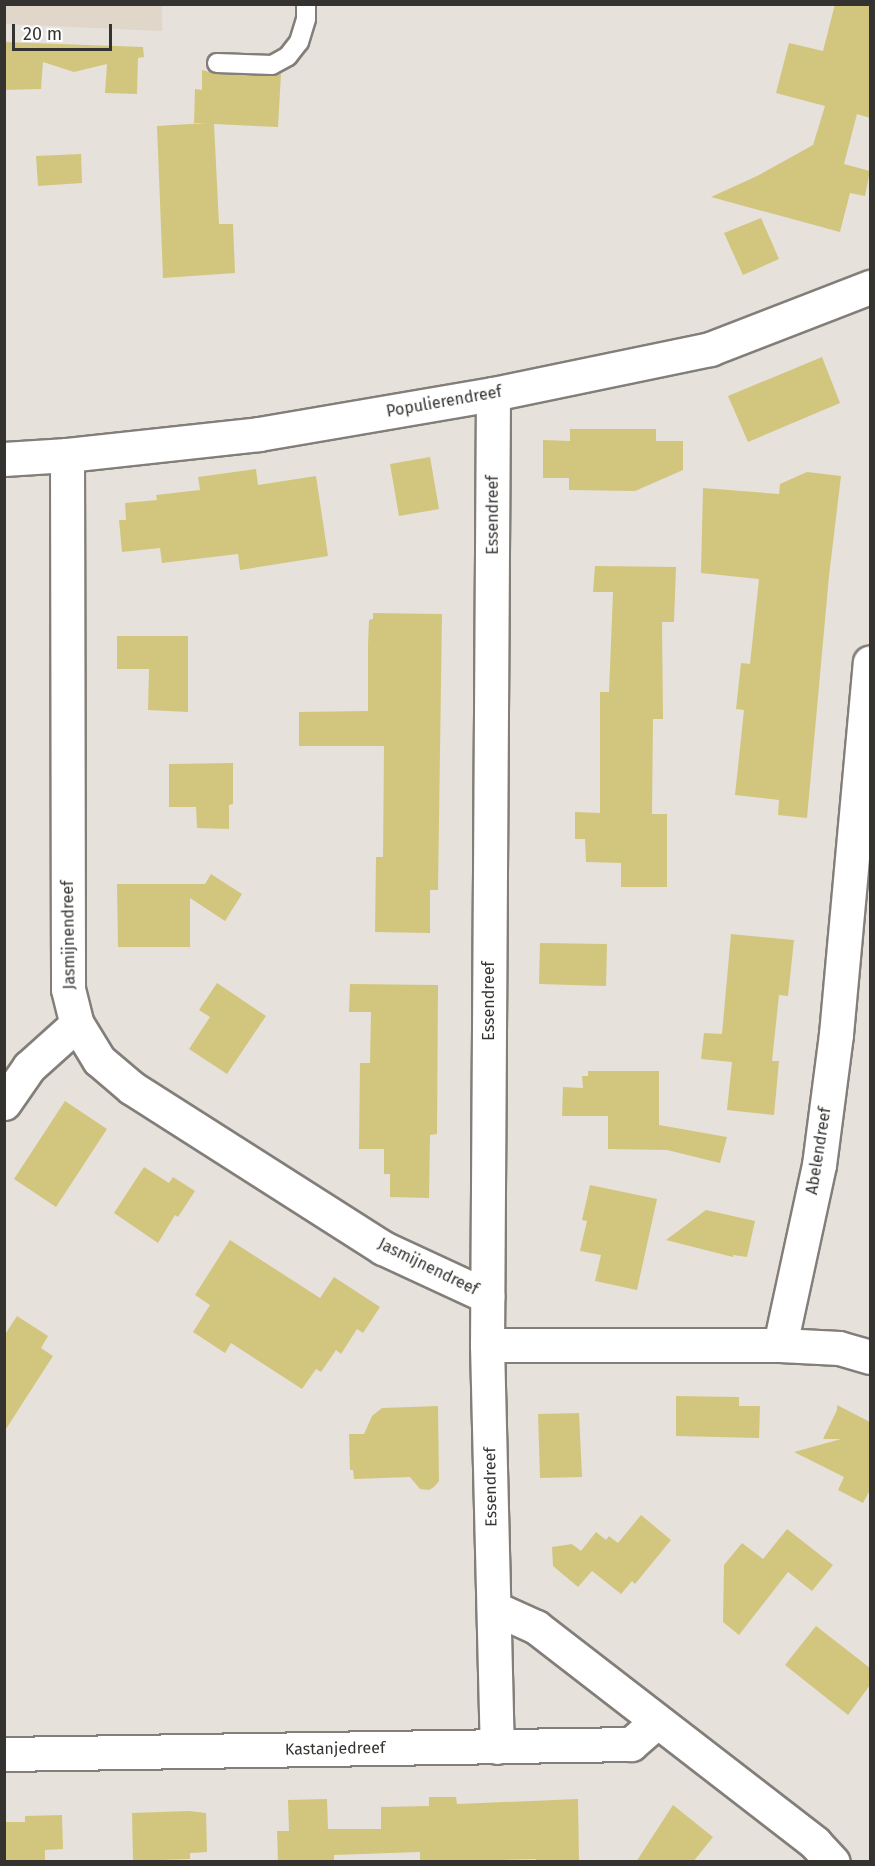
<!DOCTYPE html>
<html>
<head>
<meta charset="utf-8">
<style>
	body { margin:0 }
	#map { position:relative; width:875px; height:1866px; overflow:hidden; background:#e6e1db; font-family:"Fira Sans",sans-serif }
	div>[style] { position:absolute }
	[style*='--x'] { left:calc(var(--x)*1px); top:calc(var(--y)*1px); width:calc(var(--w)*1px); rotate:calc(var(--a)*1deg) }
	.built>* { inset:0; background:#e0d6ca }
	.building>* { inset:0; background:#d2c67e }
	.roads { filter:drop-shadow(2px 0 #837e79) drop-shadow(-2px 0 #837e79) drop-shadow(0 2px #837e79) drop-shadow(0 -2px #837e79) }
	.service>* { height:18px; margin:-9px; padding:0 9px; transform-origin:9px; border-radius:9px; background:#fff }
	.minor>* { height:33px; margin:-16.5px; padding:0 16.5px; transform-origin:16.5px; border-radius:16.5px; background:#fff }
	span { translate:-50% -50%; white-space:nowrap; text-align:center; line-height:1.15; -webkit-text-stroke:5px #fff; paint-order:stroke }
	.street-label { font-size:16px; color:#343330 }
	.frame { position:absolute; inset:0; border:6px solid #343330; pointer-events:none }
	.scale { position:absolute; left:12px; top:24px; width:100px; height:27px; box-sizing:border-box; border:3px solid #343330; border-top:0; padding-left:8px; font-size:18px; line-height:21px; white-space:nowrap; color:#343330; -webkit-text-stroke:4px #fff; paint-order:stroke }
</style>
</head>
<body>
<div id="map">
	<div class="built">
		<div style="clip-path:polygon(5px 4px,162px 5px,162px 31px,5px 24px)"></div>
	</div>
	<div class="building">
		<div style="clip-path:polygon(835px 4px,870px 4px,870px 118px,857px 114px,844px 164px,870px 171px,865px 196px,850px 193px,840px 232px,711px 197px,757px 176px,813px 145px,825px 106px,776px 93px,789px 43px,823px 51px)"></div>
		<div style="clip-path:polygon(4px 42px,143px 47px,144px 57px,138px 58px,137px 94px,105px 93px,107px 64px,74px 72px,43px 62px,41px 89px,4px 90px)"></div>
		<div style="clip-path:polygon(202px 70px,217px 74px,272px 76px,281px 74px,278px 127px,214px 124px,219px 224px,233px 224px,235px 273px,163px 278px,157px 126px,207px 123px,194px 123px,195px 89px,202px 90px)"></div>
		<div style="clip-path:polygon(81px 154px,82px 183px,38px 186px,36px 156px)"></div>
		<div style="clip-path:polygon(761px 218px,779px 259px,743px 275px,724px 233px)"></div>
		<div style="clip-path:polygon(822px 357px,840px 403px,748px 442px,728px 396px)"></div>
		<div style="clip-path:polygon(570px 429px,656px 429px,656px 441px,683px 441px,683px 470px,635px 491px,569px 490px,569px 478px,543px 478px,543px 440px,570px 441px)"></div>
		<div style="clip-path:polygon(430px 457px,439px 509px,399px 516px,390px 464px)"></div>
		<div style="clip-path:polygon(256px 469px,258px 485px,316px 476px,328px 556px,240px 570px,238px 554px,162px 563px,160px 548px,122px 552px,119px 520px,126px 520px,125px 503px,157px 500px,156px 495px,200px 490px,198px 477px)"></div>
		<div style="clip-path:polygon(807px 472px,841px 476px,829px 576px,807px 818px,778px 815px,779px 800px,735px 795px,744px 710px,736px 709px,741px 663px,750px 664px,759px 579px,701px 573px,703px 488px,779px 494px,780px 484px)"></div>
		<div style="clip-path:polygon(595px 566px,676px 567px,674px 622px,662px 622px,663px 719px,653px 719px,652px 814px,667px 814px,667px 887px,621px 887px,621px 863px,586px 862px,585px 839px,575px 839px,575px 812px,600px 813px,600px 692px,609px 692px,613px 592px,593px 592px)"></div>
		<div style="clip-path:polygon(373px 613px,442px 614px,438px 890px,430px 890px,430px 933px,375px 932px,376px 857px,383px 857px,384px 746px,299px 746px,299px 712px,368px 711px,368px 645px,369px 620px,373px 619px)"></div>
		<div style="clip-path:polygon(117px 636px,188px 636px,188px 712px,148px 710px,149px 669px,117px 669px)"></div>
		<div style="clip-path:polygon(233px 763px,233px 804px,229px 805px,229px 829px,197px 828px,196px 807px,169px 807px,169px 764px)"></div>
		<div style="clip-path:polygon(211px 874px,242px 894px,225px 921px,190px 898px,190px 947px,118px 947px,117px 884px,205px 884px)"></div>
		<div style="clip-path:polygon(731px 934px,794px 940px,788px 996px,779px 995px,772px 1061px,779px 1061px,774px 1115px,727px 1110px,732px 1062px,701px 1059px,704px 1033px,722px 1034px)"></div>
		<div style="clip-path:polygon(540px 943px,607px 944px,606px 986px,539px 984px)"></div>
		<div style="clip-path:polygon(217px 983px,266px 1016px,227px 1074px,189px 1049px,210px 1017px,199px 1010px)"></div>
		<div style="clip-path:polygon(350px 984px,438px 985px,437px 1134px,430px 1135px,429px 1198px,390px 1197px,390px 1174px,384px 1174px,384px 1149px,359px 1149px,360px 1063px,370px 1063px,371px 1012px,349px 1012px)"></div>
		<div style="clip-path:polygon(588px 1071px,659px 1071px,659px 1125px,727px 1137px,720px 1163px,667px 1150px,608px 1149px,608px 1116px,562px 1116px,563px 1087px,583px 1088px,582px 1076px,588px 1076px)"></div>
		<div style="clip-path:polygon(65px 1101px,107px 1129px,56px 1207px,14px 1179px)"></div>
		<div style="clip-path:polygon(144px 1167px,169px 1183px,173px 1177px,195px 1191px,178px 1217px,175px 1215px,158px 1243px,114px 1213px)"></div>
		<div style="clip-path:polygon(590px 1185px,657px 1199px,637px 1290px,595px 1281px,601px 1255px,580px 1251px,587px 1221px,582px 1220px)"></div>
		<div style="clip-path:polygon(706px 1210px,755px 1221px,747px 1257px,733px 1255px,733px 1257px,666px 1240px)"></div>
		<div style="clip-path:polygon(230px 1240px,320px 1298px,334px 1277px,380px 1307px,363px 1333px,357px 1329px,341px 1354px,336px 1350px,321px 1372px,316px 1369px,302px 1389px,231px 1343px,225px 1353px,193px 1332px,210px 1305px,195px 1295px)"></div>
		<div style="clip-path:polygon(17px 1316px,48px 1336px,41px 1348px,53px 1356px,4px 1432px,4px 1336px)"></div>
		<div style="clip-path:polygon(676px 1396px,739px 1397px,739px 1406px,760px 1406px,759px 1438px,676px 1436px)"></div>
		<div style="clip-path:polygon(837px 1405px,870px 1422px,870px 1490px,863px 1503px,838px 1490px,844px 1477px,794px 1452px,841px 1439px,823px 1439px,837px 1410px)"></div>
		<div style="clip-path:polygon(438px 1406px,439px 1481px,434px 1487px,429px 1490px,420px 1489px,410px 1477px,354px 1479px,353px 1470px,350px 1470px,349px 1434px,364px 1434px,372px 1416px,382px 1408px)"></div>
		<div style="clip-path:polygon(579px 1413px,582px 1477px,540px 1478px,538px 1414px)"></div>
		<div style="clip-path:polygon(641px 1515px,671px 1540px,635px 1584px,632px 1581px,621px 1594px,592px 1571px,578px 1587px,553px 1566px,552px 1547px,572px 1544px,581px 1551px,596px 1532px,606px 1540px,609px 1536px,618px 1543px)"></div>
		<div style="clip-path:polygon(787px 1529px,833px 1565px,812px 1591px,788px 1572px,739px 1635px,723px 1622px,724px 1565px,742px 1543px,763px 1559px)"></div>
		<div style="clip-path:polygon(816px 1626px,870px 1668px,870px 1685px,848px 1715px,785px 1665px)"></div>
		<div style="clip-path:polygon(429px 1797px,456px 1797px,457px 1804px,578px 1799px,579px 1862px,536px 1862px,536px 1859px,420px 1862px,420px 1852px,334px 1855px,334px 1862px,278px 1862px,277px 1831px,289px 1831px,288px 1800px,327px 1799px,328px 1829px,381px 1829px,381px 1807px,429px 1806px)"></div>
		<div style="clip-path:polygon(673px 1805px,713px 1837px,693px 1862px,636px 1862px)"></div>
		<div style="clip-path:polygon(189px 1811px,206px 1813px,207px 1852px,190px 1853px,190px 1859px,133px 1861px,132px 1813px)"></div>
		<div style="clip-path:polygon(62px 1815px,63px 1849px,45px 1850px,45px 1862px,4px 1862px,4px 1822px,25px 1822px,25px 1816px)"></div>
	</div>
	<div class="roads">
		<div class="service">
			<div style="--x:217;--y:63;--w:55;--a:2.1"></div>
			<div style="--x:272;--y:65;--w:18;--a:-29"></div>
			<div style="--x:288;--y:56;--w:18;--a:-52"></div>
			<div style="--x:299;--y:42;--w:24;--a:-73"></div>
			<div style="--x:306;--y:19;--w:15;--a:-90"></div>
		</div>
		<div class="minor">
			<div style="--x:493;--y:394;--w:951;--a:90.36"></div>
			<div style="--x:487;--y:1345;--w:402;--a:88.6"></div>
			<div style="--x:67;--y:455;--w:534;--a:89.89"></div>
			<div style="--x:68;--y:989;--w:36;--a:76"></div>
			<div style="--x:77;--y:1024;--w:42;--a:58.6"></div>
			<div style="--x:99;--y:1060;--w:43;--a:40.3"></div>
			<div style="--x:132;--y:1088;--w:298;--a:32.5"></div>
			<div style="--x:383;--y:1248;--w:115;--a:24.8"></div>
			<div style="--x:4;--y:459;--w:63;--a:-3.6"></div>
			<div style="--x:67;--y:455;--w:193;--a:-6.2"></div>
			<div style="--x:259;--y:434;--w:237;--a:-9.7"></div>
			<div style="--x:493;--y:394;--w:222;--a:-11.7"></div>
			<div style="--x:710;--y:349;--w:172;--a:-21.2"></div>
			<div style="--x:4;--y:1103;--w:44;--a:-55.2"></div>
			<div style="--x:29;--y:1067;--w:64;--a:-41.9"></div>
			<div style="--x:487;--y:1345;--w:293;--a:0"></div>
			<div style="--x:780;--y:1345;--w:184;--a:-77.8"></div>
			<div style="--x:819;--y:1165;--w:132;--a:-82.6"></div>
			<div style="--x:836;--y:1034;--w:373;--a:-84.8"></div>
			<div style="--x:780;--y:1345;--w:59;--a:2.9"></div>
			<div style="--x:839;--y:1348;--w:32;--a:16"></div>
			<div style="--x:494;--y:1608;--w:46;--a:24.3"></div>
			<div style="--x:536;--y:1627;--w:353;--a:37.7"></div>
			<div style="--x:815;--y:1843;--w:26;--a:47"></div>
			<div style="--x:4;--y:1754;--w:627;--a:-0.91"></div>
			<div style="--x:631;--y:1744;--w:33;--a:-41"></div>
		</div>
	</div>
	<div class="street-label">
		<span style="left:444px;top:402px;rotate:-10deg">Populierendreef</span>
		<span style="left:493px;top:515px;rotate:-90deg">Essendreef</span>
		<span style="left:69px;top:935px;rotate:-91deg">Jasmijnendreef</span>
		<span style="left:489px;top:1001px;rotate:-90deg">Essendreef</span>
		<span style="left:819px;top:1151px;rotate:-81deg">Abelendreef</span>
		<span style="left:428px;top:1267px;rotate:26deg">Jasmijnendreef</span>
		<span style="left:491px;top:1487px;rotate:-91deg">Essendreef</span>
		<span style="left:335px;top:1749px;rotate:-1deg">Kastanjedreef</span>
	</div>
	<div class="frame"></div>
	<div class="scale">20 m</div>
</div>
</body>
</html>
